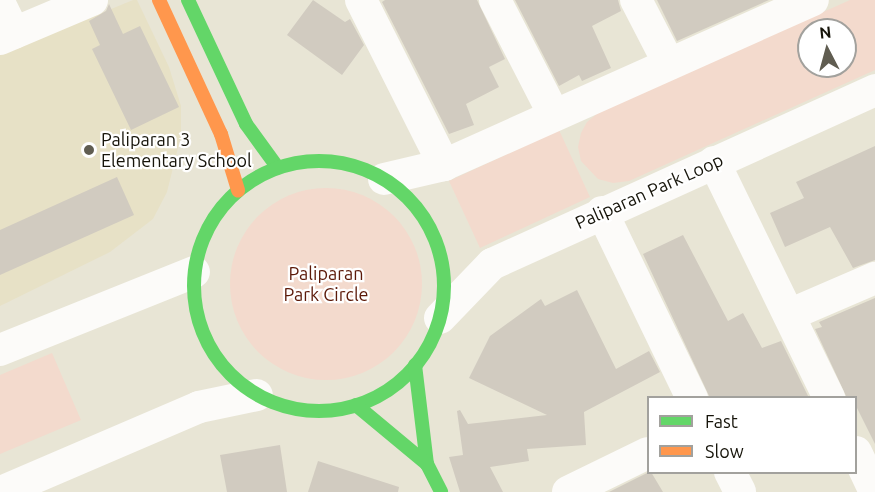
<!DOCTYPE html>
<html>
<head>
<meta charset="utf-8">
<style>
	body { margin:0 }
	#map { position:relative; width:875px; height:492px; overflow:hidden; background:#e8e5d5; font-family:Ubuntu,sans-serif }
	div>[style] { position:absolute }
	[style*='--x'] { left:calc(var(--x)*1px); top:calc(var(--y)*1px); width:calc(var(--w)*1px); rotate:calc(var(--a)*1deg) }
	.built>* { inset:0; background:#e7e1c6 }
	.green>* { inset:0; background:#f3dacd }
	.round { border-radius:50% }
	.building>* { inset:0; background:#d1cbc0 }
	.street>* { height:32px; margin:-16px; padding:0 16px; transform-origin:16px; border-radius:16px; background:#fcfbf9 }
	.fast>* { height:14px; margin:-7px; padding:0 7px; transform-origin:7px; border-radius:7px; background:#63d668 }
	.fast>.ring { margin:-7px; padding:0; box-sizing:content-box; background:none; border:14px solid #63d668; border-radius:50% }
	.slow>* { height:14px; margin:-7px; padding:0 7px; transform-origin:7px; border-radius:7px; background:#ff974d }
	.dots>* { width:16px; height:16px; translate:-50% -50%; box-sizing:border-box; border:3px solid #fff; border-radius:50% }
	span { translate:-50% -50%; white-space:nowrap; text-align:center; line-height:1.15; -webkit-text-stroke:4.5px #fff; paint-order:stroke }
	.poi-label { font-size:18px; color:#16140a }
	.left { translate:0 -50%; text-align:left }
	.street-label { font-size:18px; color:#16140a }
	.park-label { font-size:18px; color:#5c1a09 }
	.legend { position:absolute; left:647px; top:396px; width:210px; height:78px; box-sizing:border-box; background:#fff; border:2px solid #a2a19d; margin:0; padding:8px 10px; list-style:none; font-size:18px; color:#16140a }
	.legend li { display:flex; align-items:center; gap:12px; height:30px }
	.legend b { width:30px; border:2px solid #a2a19d }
	.north { position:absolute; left:797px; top:18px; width:60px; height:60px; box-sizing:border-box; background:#fff; border:2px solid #a2a19d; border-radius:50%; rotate:354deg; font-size:16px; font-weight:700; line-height:24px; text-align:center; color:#16140a }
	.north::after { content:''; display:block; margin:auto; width:21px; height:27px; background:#605d51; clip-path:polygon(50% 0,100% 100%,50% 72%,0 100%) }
</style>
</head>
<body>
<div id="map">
	<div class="built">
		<div style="clip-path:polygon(133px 0,137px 0,169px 67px,181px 106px,181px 136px,167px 192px,153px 219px,110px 252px,0 306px,0 55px)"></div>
	</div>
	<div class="green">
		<div style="clip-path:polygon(evenodd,850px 0,875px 0,875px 70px,629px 181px,613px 183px,598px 179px,581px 161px,578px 147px,581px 133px,587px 122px,598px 113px,850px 0,809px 30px,845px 30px,845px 66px,809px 66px,809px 30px)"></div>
		<div style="clip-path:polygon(559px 130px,590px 197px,480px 248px,449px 181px)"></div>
		<div class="round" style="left:230px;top:188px;width:192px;height:192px"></div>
		<div style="clip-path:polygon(52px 353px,81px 420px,0 454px,0 375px)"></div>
	</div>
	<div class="building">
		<div style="clip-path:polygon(313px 0,345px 22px,350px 19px,364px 45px,342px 75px,287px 35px)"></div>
		<div style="clip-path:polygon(385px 0,477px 0,505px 59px,489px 67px,499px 87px,466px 104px,474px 125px,449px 134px,382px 2px)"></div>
		<div style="clip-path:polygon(515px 0,618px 0,621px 11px,592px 26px,611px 68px,582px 81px,579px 75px,559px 86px)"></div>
		<div style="clip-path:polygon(657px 0,769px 0,677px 41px)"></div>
		<div style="clip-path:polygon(109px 4px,123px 34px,140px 26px,179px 107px,131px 130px,92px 49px,100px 45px,89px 21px,106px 11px)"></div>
		<div style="clip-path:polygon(875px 146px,875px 260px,853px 268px,830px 227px,785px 247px,770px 213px,804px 198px,796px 182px)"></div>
		<div style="clip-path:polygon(117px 177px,134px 215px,0 275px,0 230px)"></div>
		<div style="clip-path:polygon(683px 235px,728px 321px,743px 313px,762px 348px,781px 341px,809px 398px,710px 398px,643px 254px)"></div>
		<div style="clip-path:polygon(577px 290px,616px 369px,649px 351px,660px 372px,584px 412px,586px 445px,527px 449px,529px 461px,490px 467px,503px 492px,460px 492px,449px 457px,463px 455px,457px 411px,460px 410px,468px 424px,547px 415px,469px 378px,490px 336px,541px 299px,545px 306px)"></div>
		<div style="clip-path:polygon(875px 298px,875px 444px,855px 404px,855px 398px,847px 398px,815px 329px,822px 327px,819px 322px)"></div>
		<div style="clip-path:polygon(280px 445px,287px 492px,227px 492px,220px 455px)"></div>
		<div style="clip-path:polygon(318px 461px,399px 487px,398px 492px,308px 492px)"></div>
		<div style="clip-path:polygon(651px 472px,663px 492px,609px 492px,649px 472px)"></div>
	</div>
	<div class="street">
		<div style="--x:361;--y:0;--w:185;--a:63.3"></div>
		<div style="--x:495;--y:0;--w:129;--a:62.8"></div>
		<div style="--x:636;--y:0;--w:72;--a:62.7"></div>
		<div style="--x:0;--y:4;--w:32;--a:64"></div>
		<div style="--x:0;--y:39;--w:100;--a:-23"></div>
		<div style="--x:714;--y:162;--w:263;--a:64"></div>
		<div style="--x:384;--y:179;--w:62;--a:-13.1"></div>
		<div style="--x:444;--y:165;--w:404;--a:-24.1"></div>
		<div style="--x:602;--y:212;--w:207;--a:64.2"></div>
		<div style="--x:789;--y:315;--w:94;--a:-23.3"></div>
		<div style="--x:440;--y:318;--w:75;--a:-46.1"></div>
		<div style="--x:492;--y:264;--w:421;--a:-24.4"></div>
		<div style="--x:0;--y:350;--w:209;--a:-21.9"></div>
		<div style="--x:856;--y:452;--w:44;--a:64.6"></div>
		<div style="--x:730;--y:472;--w:22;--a:63"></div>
		<div style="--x:1;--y:492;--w:215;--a:-23.2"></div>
		<div style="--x:199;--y:407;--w:59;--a:-11.7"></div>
		<div style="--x:568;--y:492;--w:89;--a:-26"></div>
	</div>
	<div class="fast">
		<div style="--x:188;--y:0;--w:137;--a:64.9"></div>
		<div style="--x:246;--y:124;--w:54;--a:54"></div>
		<div class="ring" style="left:194px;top:161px;width:236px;height:236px"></div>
		<div style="--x:415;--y:365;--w:100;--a:83.1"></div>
		<div style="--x:427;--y:464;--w:31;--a:63"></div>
		<div style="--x:356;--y:405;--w:92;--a:39.7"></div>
	</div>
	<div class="slow">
		<div style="--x:159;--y:0;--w:148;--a:65.2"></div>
		<div style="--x:221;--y:134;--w:59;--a:73.1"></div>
	</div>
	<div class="dots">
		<div style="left:89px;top:150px;background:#605d51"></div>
	</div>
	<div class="poi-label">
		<span class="left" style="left:101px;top:150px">Paliparan 3<br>Elementary School</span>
	</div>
	<div class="street-label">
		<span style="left:649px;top:191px;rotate:-24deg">Paliparan Park Loop</span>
	</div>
	<div class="park-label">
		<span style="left:326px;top:284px">Paliparan<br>Park Circle</span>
	</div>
	<ul class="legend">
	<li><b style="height:8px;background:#63d668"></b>Fast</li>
	<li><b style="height:8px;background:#ff974d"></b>Slow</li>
	</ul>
	<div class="north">N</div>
</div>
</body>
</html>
